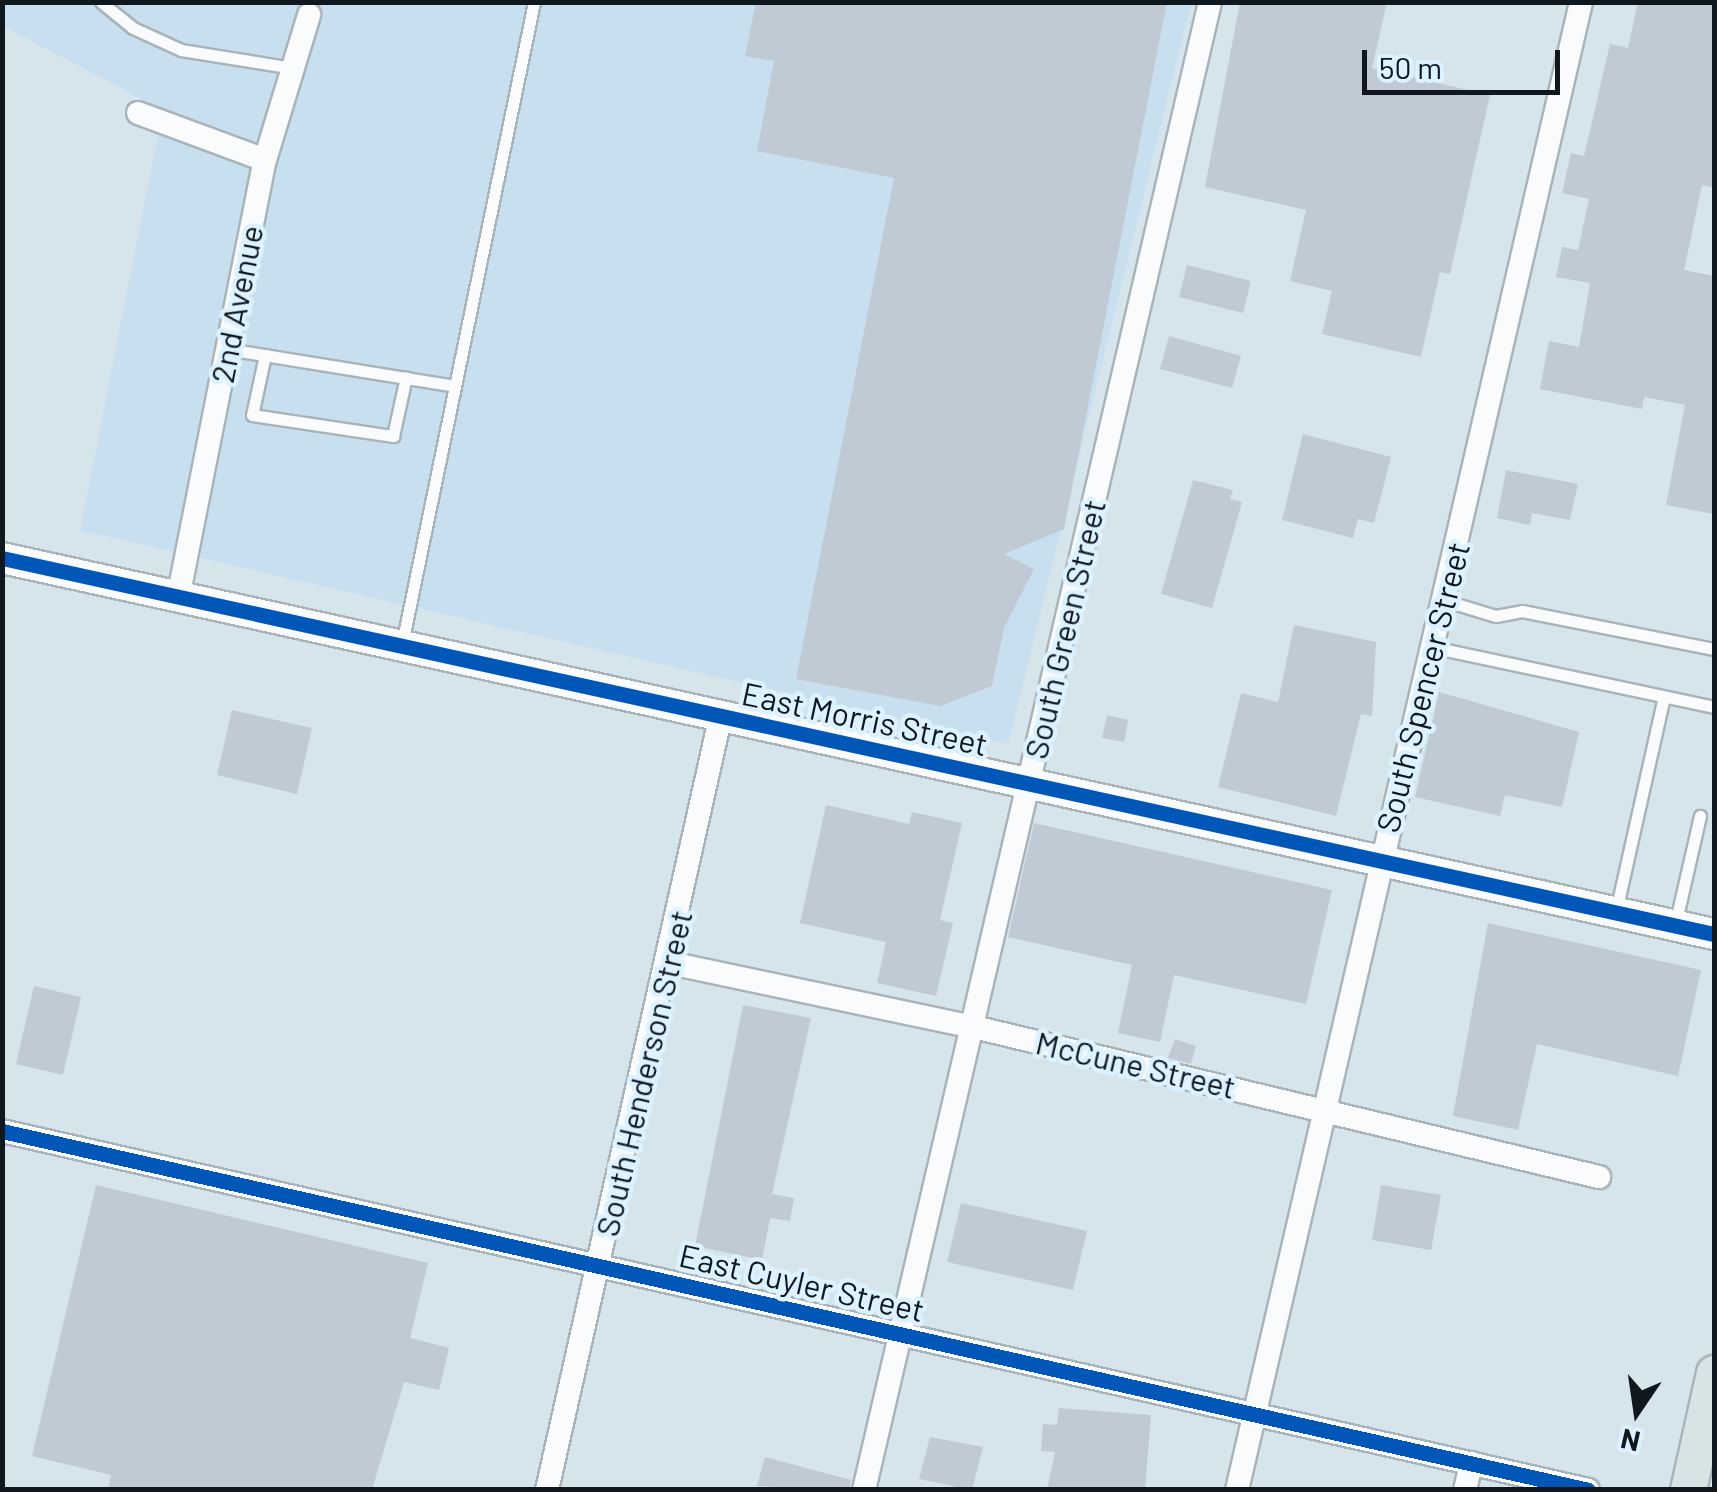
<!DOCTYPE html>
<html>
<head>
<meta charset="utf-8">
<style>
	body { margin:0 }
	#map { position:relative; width:1717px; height:1492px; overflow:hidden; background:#d6e4ec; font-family:Barlow,sans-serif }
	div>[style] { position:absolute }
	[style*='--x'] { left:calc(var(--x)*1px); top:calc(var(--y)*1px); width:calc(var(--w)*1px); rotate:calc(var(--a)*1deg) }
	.built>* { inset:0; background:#c7dfee }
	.building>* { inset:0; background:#c0cad5 }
	.roads { filter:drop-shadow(2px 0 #a9b4ba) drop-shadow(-2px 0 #a9b4ba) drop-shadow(0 2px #a9b4ba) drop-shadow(0 -2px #a9b4ba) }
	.lane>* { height:11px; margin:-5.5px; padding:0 5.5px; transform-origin:5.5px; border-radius:5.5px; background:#f9fbfc }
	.street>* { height:22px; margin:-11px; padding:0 11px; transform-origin:11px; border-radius:11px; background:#f9fbfc }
	.secondary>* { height:30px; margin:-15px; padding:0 15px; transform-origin:15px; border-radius:15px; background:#f9fbfc }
	.primary>* { height:35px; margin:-17.5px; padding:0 17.5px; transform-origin:17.5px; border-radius:17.5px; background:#d7e3e5 }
	.cycleway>* { height:15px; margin:-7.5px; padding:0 7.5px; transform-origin:7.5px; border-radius:7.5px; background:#0057b8 }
	span { translate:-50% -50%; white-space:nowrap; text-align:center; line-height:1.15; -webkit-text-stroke:9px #ddf2ff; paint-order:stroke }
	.street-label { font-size:32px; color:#0f181e }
	.frame { position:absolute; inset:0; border:5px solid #0f181e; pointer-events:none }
	.north { position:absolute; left:1587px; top:1362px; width:100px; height:100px; -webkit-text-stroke:8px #ddf2ff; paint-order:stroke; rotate:193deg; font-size:28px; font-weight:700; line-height:40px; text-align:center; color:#0f181e }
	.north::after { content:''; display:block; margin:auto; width:35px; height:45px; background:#0f181e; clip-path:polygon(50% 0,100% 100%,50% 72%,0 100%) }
	.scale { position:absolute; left:1362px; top:50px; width:198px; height:45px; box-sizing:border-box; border:5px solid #0f181e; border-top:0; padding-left:12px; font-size:30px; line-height:35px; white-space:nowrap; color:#0f181e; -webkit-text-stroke:8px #ddf2ff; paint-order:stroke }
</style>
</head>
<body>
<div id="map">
	<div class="built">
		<div style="clip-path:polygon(2px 3px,1191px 3px,1008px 744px,80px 530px,163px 110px,3px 26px)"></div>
	</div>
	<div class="building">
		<div style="clip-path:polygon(756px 2px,1167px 2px,1064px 529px,1004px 554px,1034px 569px,1004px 628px,992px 686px,940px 706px,796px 679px,894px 178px,757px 151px,774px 61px,745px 56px)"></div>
		<div style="clip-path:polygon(1240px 2px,1387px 2px,1372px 68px,1490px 95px,1450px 274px,1440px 272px,1421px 357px,1322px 334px,1332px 291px,1290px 281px,1306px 210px,1205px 187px)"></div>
		<div style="clip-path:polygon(1638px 2px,1714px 2px,1714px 188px,1702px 185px,1684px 270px,1714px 276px,1714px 514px,1666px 505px,1685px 405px,1644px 397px,1642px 409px,1540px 389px,1549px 341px,1579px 347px,1590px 283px,1556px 277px,1562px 247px,1578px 250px,1589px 199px,1562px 193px,1571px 153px,1584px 156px,1610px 44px,1628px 48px)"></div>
		<div style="clip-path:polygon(1187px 265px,1251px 281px,1243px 313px,1179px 297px)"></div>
		<div style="clip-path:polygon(1169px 336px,1241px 356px,1232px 388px,1160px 369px)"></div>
		<div style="clip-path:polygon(1303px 434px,1391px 457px,1374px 523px,1358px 519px,1353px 538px,1282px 520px)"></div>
		<div style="clip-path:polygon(1506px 470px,1578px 484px,1570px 520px,1532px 513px,1530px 525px,1497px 518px)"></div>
		<div style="clip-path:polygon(1193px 480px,1233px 490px,1230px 499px,1242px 502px,1212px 608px,1161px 594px)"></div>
		<div style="clip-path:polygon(1294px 625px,1376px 642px,1372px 716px,1361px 714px,1336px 816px,1218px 787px,1241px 693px,1278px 702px)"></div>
		<div style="clip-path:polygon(1439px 692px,1579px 732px,1562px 807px,1505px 795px,1500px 816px,1415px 797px)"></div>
		<div style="clip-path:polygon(232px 710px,312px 728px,297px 794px,217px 775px)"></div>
		<div style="clip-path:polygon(1107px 715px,1128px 720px,1124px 742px,1102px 738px)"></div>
		<div style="clip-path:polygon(826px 805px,909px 824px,912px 812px,962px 823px,940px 920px,953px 923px,936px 996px,877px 983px,886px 942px,800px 923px)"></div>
		<div style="clip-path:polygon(1034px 823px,1332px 890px,1306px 1004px,1174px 975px,1160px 1042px,1118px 1033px,1132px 965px,1008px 937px)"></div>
		<div style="clip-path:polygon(1488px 923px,1701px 970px,1678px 1076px,1537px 1044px,1518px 1130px,1453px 1116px)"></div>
		<div style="clip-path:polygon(34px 986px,81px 997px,63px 1075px,16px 1064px)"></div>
		<div style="clip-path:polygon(743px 1005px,811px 1018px,772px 1194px,794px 1198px,790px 1221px,770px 1218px,762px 1260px,695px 1246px)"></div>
		<div style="clip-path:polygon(1175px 1039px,1196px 1046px,1191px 1064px,1168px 1058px)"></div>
		<div style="clip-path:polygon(96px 1185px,428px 1263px,410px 1338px,449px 1348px,439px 1390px,404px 1382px,372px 1490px,108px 1490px,111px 1475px,32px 1456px)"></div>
		<div style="clip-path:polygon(1381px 1185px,1441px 1195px,1431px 1250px,1372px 1240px)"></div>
		<div style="clip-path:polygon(961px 1203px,1087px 1231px,1073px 1290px,947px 1262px)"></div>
		<div style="clip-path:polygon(1059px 1408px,1151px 1415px,1145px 1490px,1047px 1490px,1055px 1452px,1041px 1451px,1043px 1424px,1057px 1425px)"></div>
		<div style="clip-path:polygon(930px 1437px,983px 1447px,972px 1490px,919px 1479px)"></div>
		<div style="clip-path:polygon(765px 1457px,851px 1480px,849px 1490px,757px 1486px)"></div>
	</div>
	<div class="roads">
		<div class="lane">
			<div style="--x:101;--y:2;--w:41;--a:39.1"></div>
			<div style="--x:133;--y:28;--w:53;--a:24.6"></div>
			<div style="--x:181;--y:50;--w:113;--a:9.1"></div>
			<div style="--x:227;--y:349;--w:226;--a:9.2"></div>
			<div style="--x:265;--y:355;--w:61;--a:102.2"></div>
			<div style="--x:252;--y:415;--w:143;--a:8.5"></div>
			<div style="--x:393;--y:436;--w:60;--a:-77.6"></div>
			<div style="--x:1443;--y:600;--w:55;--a:16.8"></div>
			<div style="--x:1496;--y:616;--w:26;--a:-11"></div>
			<div style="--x:1522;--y:611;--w:196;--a:11.2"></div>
			<div style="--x:402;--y:644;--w:655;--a:-78.38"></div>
			<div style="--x:1432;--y:647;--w:288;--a:12"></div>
			<div style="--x:1616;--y:911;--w:219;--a:-77.4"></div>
			<div style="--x:1675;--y:925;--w:112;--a:-77.1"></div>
		</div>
		<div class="street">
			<div style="--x:138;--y:113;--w:135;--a:20.3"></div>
			<div style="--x:178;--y:598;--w:447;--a:-78.8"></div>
			<div style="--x:265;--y:160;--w:152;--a:-73.1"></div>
			<div style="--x:670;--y:963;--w:311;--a:11.9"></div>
			<div style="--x:974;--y:1027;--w:643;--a:13.5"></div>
			<div style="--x:2;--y:1131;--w:1626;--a:12.75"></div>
			<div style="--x:547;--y:1490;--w:794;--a:-77.35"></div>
			<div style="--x:864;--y:1490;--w:1528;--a:-76.91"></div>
			<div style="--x:1237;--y:1490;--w:1527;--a:-76.98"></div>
			<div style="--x:1465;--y:1490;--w:28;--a:-77"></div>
		</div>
		<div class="secondary">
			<div style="--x:2;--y:558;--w:1753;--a:12.39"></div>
		</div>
		<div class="primary">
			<div style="--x:1688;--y:1490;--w:120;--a:-77.5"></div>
		</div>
	</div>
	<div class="cycleway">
		<div style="--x:2;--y:558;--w:1753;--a:12.39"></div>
		<div style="--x:2;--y:1131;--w:1626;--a:12.75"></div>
	</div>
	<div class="street-label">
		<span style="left:236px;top:304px;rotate:-79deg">2nd Avenue</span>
		<span style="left:1064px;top:629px;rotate:-77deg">South Green Street</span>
		<span style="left:1422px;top:687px;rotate:-76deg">South Spencer Street</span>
		<span style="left:865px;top:718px;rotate:12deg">East Morris Street</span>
		<span style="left:1136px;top:1064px;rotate:13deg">McCune Street</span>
		<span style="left:643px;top:1073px;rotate:-77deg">South Henderson Street</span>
		<span style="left:802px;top:1282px;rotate:13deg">East Cuyler Street</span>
	</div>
	<div class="frame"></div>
	<div class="north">N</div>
	<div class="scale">50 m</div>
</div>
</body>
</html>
